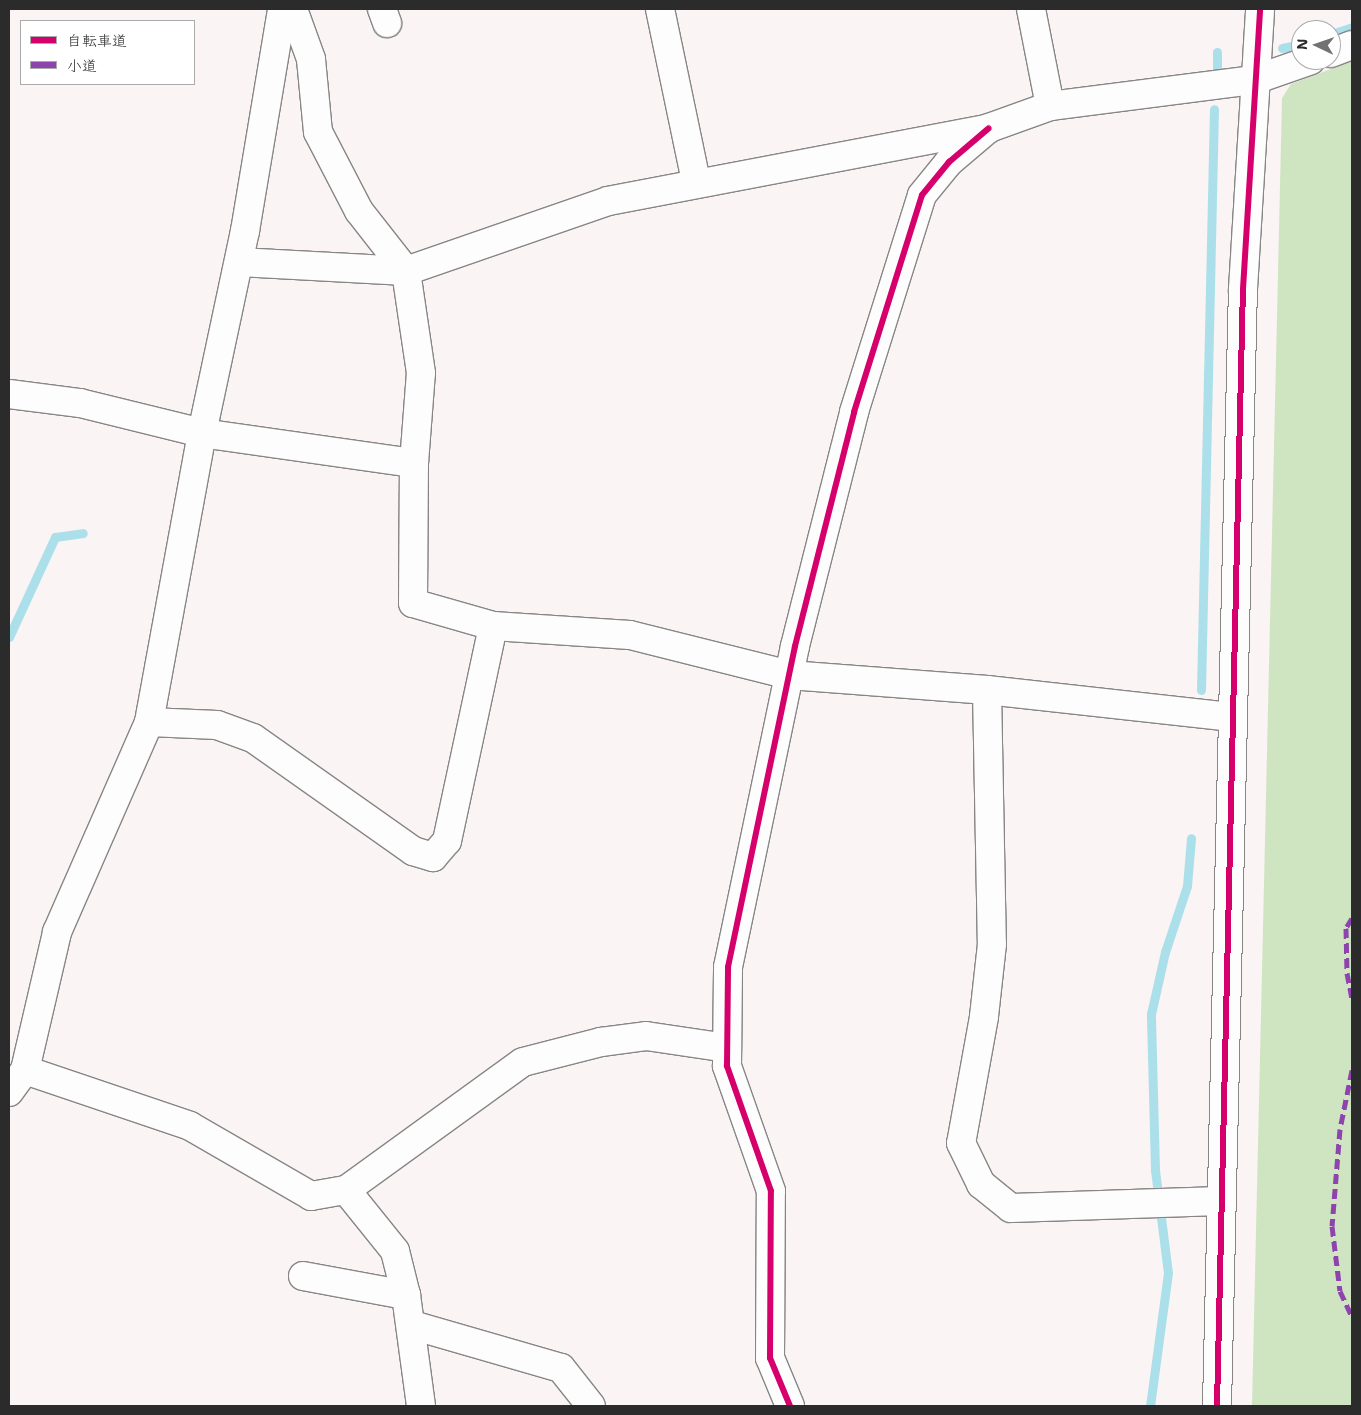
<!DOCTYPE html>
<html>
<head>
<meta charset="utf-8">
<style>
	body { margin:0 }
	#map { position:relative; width:1361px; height:1415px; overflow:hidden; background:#faf4f4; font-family:"Shantell Sans","Klee One",sans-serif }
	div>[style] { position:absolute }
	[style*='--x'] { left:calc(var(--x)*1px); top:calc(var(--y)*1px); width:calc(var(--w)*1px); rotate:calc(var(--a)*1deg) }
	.green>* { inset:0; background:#cfe5c1 }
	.stream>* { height:9px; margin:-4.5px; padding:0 4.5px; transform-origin:4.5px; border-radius:4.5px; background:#abe0ea }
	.roads { filter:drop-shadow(1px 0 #888585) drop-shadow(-1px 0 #888585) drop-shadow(0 1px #888585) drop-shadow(0 -1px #888585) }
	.minor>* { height:28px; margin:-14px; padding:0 14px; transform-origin:14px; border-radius:14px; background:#fefdfd }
	.quiet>* { height:5px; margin-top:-2.5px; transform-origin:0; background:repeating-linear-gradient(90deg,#8e44ad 0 10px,transparent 0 15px) }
	.cycleway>* { height:6px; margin:-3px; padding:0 3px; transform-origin:3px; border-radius:3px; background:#d6006c }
	span { translate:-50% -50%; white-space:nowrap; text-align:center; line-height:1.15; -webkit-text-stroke:5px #fff; paint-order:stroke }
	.frame { position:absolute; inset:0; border:10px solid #2b2b2b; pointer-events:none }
	.legend { position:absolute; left:20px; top:20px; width:175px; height:65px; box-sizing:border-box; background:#fff; border:1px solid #aaa; margin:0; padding:6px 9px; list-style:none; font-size:15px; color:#2b2b2b }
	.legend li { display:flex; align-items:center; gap:10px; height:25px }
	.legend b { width:25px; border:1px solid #aaa }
	.north { position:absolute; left:1291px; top:20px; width:50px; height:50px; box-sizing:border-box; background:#fff; border:1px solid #aaa; border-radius:50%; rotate:273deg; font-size:14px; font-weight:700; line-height:20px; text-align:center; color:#2b2b2b }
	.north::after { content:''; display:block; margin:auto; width:18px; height:22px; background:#737171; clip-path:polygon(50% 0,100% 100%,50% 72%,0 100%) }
</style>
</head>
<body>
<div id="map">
	<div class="green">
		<div style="clip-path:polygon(1352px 61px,1352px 1406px,1252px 1406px,1282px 98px,1291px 84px)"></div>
	</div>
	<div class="stream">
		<div style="--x:1331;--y:34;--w:22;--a:-18"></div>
		<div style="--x:1282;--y:48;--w:19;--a:-12"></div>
		<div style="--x:1217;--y:52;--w:16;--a:90"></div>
		<div style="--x:9;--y:637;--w:110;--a:-65.3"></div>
		<div style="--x:55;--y:537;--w:28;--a:-8"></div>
		<div style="--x:1201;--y:690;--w:581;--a:-88.72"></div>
		<div style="--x:1150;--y:1406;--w:134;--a:-82.3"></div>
		<div style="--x:1168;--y:1273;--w:104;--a:-97.2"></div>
		<div style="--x:1155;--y:1170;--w:156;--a:-91.5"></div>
		<div style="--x:1151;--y:1014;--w:64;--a:-77.3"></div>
		<div style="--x:1165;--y:952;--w:70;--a:-71.6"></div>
		<div style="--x:1187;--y:886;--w:48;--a:-85.2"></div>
	</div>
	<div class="roads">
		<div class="minor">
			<div style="--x:382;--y:9;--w:15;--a:70"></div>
			<div style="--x:660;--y:9;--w:177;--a:78.2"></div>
			<div style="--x:1031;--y:9;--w:99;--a:78.9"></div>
			<div style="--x:1331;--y:53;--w:22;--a:-21"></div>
			<div style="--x:239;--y:262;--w:167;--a:3.1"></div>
			<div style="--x:406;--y:271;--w:214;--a:-19.1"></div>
			<div style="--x:608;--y:201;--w:388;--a:-10.8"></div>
			<div style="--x:989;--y:128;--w:65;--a:-19.8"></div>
			<div style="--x:1050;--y:106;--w:206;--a:-7.3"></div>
			<div style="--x:1254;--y:80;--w:60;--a:-19.3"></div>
			<div style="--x:9;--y:394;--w:72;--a:7.2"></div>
			<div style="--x:80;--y:403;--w:126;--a:13.8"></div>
			<div style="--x:202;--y:433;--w:214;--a:8.1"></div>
			<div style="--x:414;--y:463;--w:90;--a:-85.6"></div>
			<div style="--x:421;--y:373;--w:103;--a:-98.4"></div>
			<div style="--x:406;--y:271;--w:76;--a:-128.1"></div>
			<div style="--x:359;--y:211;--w:89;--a:-117.4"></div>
			<div style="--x:318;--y:132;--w:73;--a:-95.5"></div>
			<div style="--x:311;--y:59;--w:53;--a:-109.8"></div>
			<div style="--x:493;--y:626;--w:137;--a:3.8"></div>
			<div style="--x:630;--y:635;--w:164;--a:14.1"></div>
			<div style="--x:789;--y:675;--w:199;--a:4.3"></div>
			<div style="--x:987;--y:690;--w:247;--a:6.3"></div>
			<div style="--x:987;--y:690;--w:254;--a:88.9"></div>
			<div style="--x:992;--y:944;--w:73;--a:96.3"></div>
			<div style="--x:984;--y:1017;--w:128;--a:100.3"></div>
			<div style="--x:961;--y:1143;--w:46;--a:64"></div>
			<div style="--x:981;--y:1184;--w:38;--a:39"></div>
			<div style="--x:1011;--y:1208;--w:210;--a:-1.9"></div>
			<div style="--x:149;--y:722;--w:68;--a:2.5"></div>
			<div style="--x:217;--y:725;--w:38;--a:20"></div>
			<div style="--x:253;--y:738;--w:196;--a:35.2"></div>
			<div style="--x:413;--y:851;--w:21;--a:17"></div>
			<div style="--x:433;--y:857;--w:21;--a:-49"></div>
			<div style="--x:447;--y:841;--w:220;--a:-77.9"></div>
			<div style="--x:493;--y:626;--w:83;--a:-164"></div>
			<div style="--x:413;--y:603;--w:140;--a:-89.6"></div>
			<div style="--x:25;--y:1070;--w:174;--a:18.7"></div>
			<div style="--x:190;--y:1126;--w:140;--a:30"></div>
			<div style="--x:311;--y:1196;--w:36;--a:-10"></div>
			<div style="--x:346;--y:1190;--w:218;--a:-35.9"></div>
			<div style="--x:523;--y:1062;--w:81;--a:-14.4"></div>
			<div style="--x:601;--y:1042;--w:45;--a:-7.6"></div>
			<div style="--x:646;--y:1036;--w:82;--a:8.4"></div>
			<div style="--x:9;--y:1092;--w:27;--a:-54"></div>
			<div style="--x:25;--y:1070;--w:142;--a:-76.9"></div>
			<div style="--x:57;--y:932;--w:229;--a:-66.3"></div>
			<div style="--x:149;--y:722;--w:294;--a:-79.6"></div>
			<div style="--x:202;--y:433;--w:207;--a:-78"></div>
			<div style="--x:245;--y:231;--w:225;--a:-80.5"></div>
			<div style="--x:346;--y:1190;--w:78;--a:51.2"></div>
			<div style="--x:395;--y:1251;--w:45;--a:76"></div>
			<div style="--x:303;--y:1276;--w:105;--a:10.5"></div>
			<div style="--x:406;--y:1295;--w:112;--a:82.3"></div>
			<div style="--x:412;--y:1325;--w:155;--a:16.1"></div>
			<div style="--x:561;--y:1368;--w:48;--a:51.7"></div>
			<div style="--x:790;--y:1406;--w:52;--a:-112.6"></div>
			<div style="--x:770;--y:1358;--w:167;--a:-89.7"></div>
			<div style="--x:771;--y:1191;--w:133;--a:-109.4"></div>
			<div style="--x:727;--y:1066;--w:99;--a:-89.4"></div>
			<div style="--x:728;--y:967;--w:328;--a:-78.2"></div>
			<div style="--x:795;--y:646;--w:241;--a:-75.8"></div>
			<div style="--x:854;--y:412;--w:227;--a:-72.6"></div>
			<div style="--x:922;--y:195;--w:43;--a:-50.7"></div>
			<div style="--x:949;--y:162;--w:52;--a:-40.4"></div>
			<div style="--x:1217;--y:1406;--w:1117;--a:-88.67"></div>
			<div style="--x:1243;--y:289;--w:281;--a:-86.5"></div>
		</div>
	</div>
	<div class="quiet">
		<div style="--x:1352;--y:918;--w:12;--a:121"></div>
		<div style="--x:1346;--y:928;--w:45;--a:88.7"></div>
		<div style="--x:1347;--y:973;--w:26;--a:79"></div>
		<div style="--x:1352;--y:1070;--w:60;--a:101.5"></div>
		<div style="--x:1340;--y:1129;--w:97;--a:94.7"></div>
		<div style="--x:1332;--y:1226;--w:65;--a:83"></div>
		<div style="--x:1340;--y:1291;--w:29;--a:65"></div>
	</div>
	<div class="cycleway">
		<div style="--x:790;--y:1406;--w:52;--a:-112.6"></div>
		<div style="--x:770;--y:1358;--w:167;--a:-89.7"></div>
		<div style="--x:771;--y:1191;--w:133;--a:-109.4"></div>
		<div style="--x:727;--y:1066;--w:99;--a:-89.4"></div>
		<div style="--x:728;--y:967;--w:328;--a:-78.2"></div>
		<div style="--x:795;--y:646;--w:241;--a:-75.8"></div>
		<div style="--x:854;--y:412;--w:227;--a:-72.6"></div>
		<div style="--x:922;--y:195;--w:43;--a:-50.7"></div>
		<div style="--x:949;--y:162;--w:52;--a:-40.4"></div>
		<div style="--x:1217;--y:1406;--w:1117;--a:-88.67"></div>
		<div style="--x:1243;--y:289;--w:281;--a:-86.5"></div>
	</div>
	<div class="frame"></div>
	<ul class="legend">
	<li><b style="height:6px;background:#d6006c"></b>自転車道</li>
	<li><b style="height:6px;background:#8e44ad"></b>小道</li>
	</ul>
	<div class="north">N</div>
</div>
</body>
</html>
